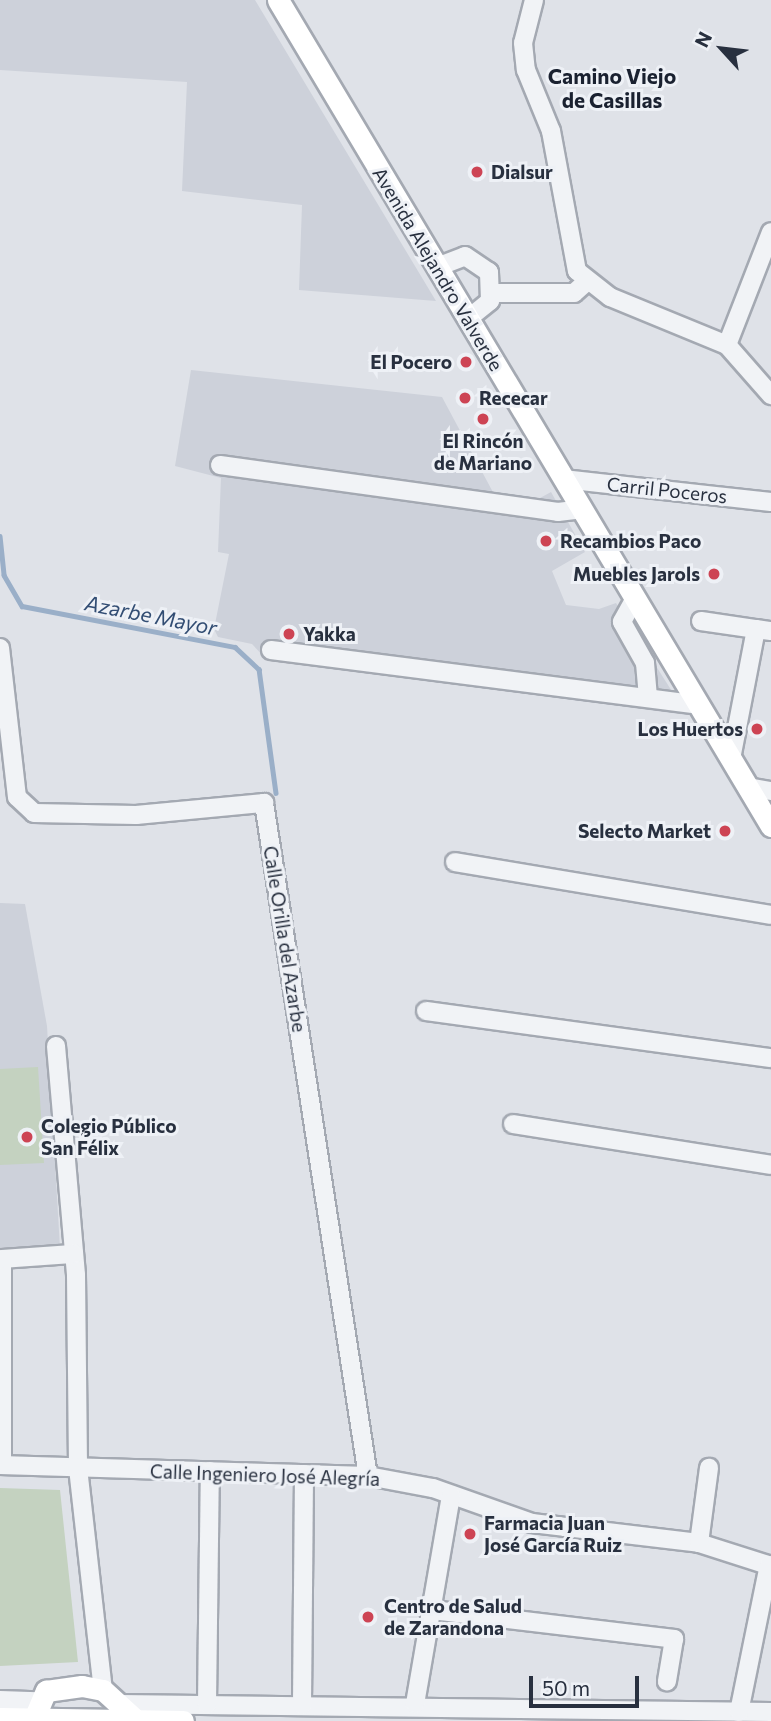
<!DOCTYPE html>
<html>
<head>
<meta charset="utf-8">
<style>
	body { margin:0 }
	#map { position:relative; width:771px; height:1721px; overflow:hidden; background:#dfe2e8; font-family:Commissioner,sans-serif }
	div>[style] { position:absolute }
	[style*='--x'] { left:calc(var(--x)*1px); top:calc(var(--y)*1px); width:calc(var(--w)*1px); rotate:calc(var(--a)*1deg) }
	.built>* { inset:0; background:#cdd1da }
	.green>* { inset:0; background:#c4d2c0 }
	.stream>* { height:4.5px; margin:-2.25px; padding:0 2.25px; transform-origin:2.25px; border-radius:2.25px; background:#9aafc8 }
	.roads { filter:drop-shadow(2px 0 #a4a9b2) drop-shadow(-2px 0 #a4a9b2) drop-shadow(0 2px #a4a9b2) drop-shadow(0 -2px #a4a9b2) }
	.minor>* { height:18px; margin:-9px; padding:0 9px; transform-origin:9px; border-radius:9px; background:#f1f3f6 }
	.major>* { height:21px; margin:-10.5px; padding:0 10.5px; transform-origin:10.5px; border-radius:10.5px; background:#fff }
	.dots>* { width:19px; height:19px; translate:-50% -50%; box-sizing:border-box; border:4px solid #eef1f6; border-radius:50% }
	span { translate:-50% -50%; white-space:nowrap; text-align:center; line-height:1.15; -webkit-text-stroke:6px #eef1f6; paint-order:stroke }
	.poi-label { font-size:19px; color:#28303f; font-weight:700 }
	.left { translate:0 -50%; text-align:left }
	.right { translate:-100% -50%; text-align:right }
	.street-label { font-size:19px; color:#28303f }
	.neighbourhood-label { font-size:21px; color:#1a2130; font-weight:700 }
	.water-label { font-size:21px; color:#324d73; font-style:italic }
	.north { position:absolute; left:687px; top:14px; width:70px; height:70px; -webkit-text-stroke:5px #eef1f6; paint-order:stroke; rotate:297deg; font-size:19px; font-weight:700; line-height:28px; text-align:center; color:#28303f }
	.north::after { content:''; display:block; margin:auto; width:24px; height:32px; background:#28303f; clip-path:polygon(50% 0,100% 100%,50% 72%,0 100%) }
	.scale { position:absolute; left:529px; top:1676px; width:110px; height:32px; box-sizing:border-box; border:4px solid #28303f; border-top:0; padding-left:9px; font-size:21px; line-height:24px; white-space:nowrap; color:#28303f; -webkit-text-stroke:5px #eef1f6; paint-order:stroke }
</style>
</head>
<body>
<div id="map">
	<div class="built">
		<div style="clip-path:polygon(0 0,255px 0,436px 301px,299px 290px,302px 205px,182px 191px,187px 82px,0 70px)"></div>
		<div style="clip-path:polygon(191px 370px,442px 397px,495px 496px,531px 503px,551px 492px,585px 552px,552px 571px,566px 605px,599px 609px,616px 603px,687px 715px,267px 660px,252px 644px,218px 637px,214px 629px,229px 554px,218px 552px,221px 478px,175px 466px)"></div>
		<div style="clip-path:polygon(0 903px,25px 904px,47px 1026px,60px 1248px,0 1250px)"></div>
	</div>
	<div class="green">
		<div style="clip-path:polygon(38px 1067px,44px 1163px,0 1165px,0 1069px)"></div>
		<div style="clip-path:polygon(0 1488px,60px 1490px,78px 1662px,0 1666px)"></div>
	</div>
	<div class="stream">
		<div style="--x:0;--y:536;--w:39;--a:84"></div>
		<div style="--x:4;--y:575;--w:36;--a:60"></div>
		<div style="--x:22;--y:606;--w:217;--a:10.9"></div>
		<div style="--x:235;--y:647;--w:33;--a:43"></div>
		<div style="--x:259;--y:669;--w:125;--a:82.2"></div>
	</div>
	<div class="roads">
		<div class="minor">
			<div style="--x:534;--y:0;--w:44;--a:104.3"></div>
			<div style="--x:523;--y:43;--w:27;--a:84"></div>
			<div style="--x:526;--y:70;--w:66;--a:67.7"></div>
			<div style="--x:551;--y:131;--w:142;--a:79.5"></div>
			<div style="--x:577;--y:271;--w:42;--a:38.2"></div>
			<div style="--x:610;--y:297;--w:126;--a:22.3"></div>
			<div style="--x:727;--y:345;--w:67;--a:48.7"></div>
			<div style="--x:437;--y:267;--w:30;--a:-21"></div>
			<div style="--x:465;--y:256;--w:29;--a:34"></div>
			<div style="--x:489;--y:272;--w:29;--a:88"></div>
			<div style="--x:490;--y:301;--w:28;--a:141"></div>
			<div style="--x:494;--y:293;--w:80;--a:0"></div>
			<div style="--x:574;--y:293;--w:15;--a:-42"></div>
			<div style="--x:727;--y:345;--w:121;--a:-68.7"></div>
			<div style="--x:220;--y:465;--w:341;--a:7.9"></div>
			<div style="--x:558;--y:512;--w:23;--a:-7"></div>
			<div style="--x:563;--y:479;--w:209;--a:6.3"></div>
			<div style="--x:634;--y:600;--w:25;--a:119"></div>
			<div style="--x:622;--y:622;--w:47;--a:60.7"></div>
			<div style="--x:645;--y:663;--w:35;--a:85"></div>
			<div style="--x:701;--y:621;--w:56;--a:8.3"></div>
			<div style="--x:0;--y:648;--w:150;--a:83.5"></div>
			<div style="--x:17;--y:797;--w:23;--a:43"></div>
			<div style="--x:34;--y:813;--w:102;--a:1.1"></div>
			<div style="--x:136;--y:815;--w:129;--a:-5.4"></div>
			<div style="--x:264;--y:803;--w:681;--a:81.22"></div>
			<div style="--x:271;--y:650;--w:431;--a:7.3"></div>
			<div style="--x:731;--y:759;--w:132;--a:-79.1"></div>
			<div style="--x:756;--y:629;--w:15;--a:8"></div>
			<div style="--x:748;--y:787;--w:23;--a:10"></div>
			<div style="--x:455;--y:862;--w:320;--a:9.5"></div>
			<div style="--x:426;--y:1011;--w:348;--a:7.8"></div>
			<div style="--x:56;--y:1046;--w:230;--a:85"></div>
			<div style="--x:76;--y:1275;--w:193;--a:89.4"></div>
			<div style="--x:78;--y:1468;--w:223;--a:83.6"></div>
			<div style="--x:513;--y:1124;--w:261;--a:9"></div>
			<div style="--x:0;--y:1465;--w:368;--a:1.7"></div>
			<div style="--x:368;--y:1476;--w:66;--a:10.5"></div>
			<div style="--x:433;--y:1488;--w:105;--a:19.5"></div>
			<div style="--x:532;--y:1523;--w:168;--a:6.8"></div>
			<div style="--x:699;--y:1543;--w:76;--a:17.7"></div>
			<div style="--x:2;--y:1465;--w:206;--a:-90"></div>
			<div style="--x:2;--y:1259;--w:72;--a:-4"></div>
			<div style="--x:699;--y:1543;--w:76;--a:-82.4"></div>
			<div style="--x:432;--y:1610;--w:244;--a:6.8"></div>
			<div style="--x:674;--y:1639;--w:43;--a:99.5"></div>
			<div style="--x:0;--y:1700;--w:37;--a:2"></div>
			<div style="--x:120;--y:1704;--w:651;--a:0.7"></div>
			<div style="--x:207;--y:1704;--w:233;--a:-89.3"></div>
			<div style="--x:415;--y:1704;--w:212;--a:-80.2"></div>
			<div style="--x:302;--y:1705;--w:231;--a:-89.5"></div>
			<div style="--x:739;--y:1712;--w:150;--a:-78.5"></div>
		</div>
		<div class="major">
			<div style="--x:278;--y:0;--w:962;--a:59.17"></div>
			<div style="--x:0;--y:1718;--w:183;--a:0.9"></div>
			<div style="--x:33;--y:1721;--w:33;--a:-67"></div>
			<div style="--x:46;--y:1691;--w:36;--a:-8"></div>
			<div style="--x:82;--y:1686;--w:21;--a:11"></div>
			<div style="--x:103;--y:1690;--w:46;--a:42.4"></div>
		</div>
	</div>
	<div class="dots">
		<div style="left:477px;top:172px;background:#cd4454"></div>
		<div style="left:466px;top:362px;background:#cd4454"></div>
		<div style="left:465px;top:398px;background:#cd4454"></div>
		<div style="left:483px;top:419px;background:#cd4454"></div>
		<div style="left:546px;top:541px;background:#cd4454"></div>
		<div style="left:714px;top:574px;background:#cd4454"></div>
		<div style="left:289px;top:634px;background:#cd4454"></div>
		<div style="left:757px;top:729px;background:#cd4454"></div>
		<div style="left:725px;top:831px;background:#cd4454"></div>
		<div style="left:27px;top:1137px;background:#cd4454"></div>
		<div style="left:470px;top:1534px;background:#cd4454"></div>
		<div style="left:368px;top:1617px;background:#cd4454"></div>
	</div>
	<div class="poi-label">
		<span class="left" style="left:491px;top:172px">Dialsur</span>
		<span class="right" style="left:452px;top:362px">El Pocero</span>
		<span class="left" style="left:479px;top:398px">Rececar</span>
		<span style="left:483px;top:452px">El Rincón<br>de Mariano</span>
		<span class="left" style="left:560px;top:541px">Recambios Paco</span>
		<span class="right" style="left:700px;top:574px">Muebles Jarols</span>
		<span class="left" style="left:303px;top:634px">Yakka</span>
		<span class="right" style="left:743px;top:729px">Los Huertos</span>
		<span class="right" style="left:711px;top:831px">Selecto Market</span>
		<span class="left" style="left:41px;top:1137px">Colegio Público<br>San Félix</span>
		<span class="left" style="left:484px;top:1534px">Farmacia Juan<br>José García Ruiz</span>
		<span class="left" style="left:384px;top:1617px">Centro de Salud<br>de Zarandona</span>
	</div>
	<div class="street-label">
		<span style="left:438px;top:269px;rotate:59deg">Avenida Alejandro Valverde</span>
		<span style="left:667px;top:490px;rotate:6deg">Carril Poceros</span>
		<span style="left:285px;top:939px;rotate:81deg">Calle Orilla del Azarbe</span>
		<span style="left:265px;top:1475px;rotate:2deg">Calle Ingeniero José Alegría</span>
	</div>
	<div class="neighbourhood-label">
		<span style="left:612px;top:88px">Camino Viejo<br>de Casillas</span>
	</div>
	<div class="water-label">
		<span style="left:151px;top:615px;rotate:11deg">Azarbe Mayor</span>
	</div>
	<div class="north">N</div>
	<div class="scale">50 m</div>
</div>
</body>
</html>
